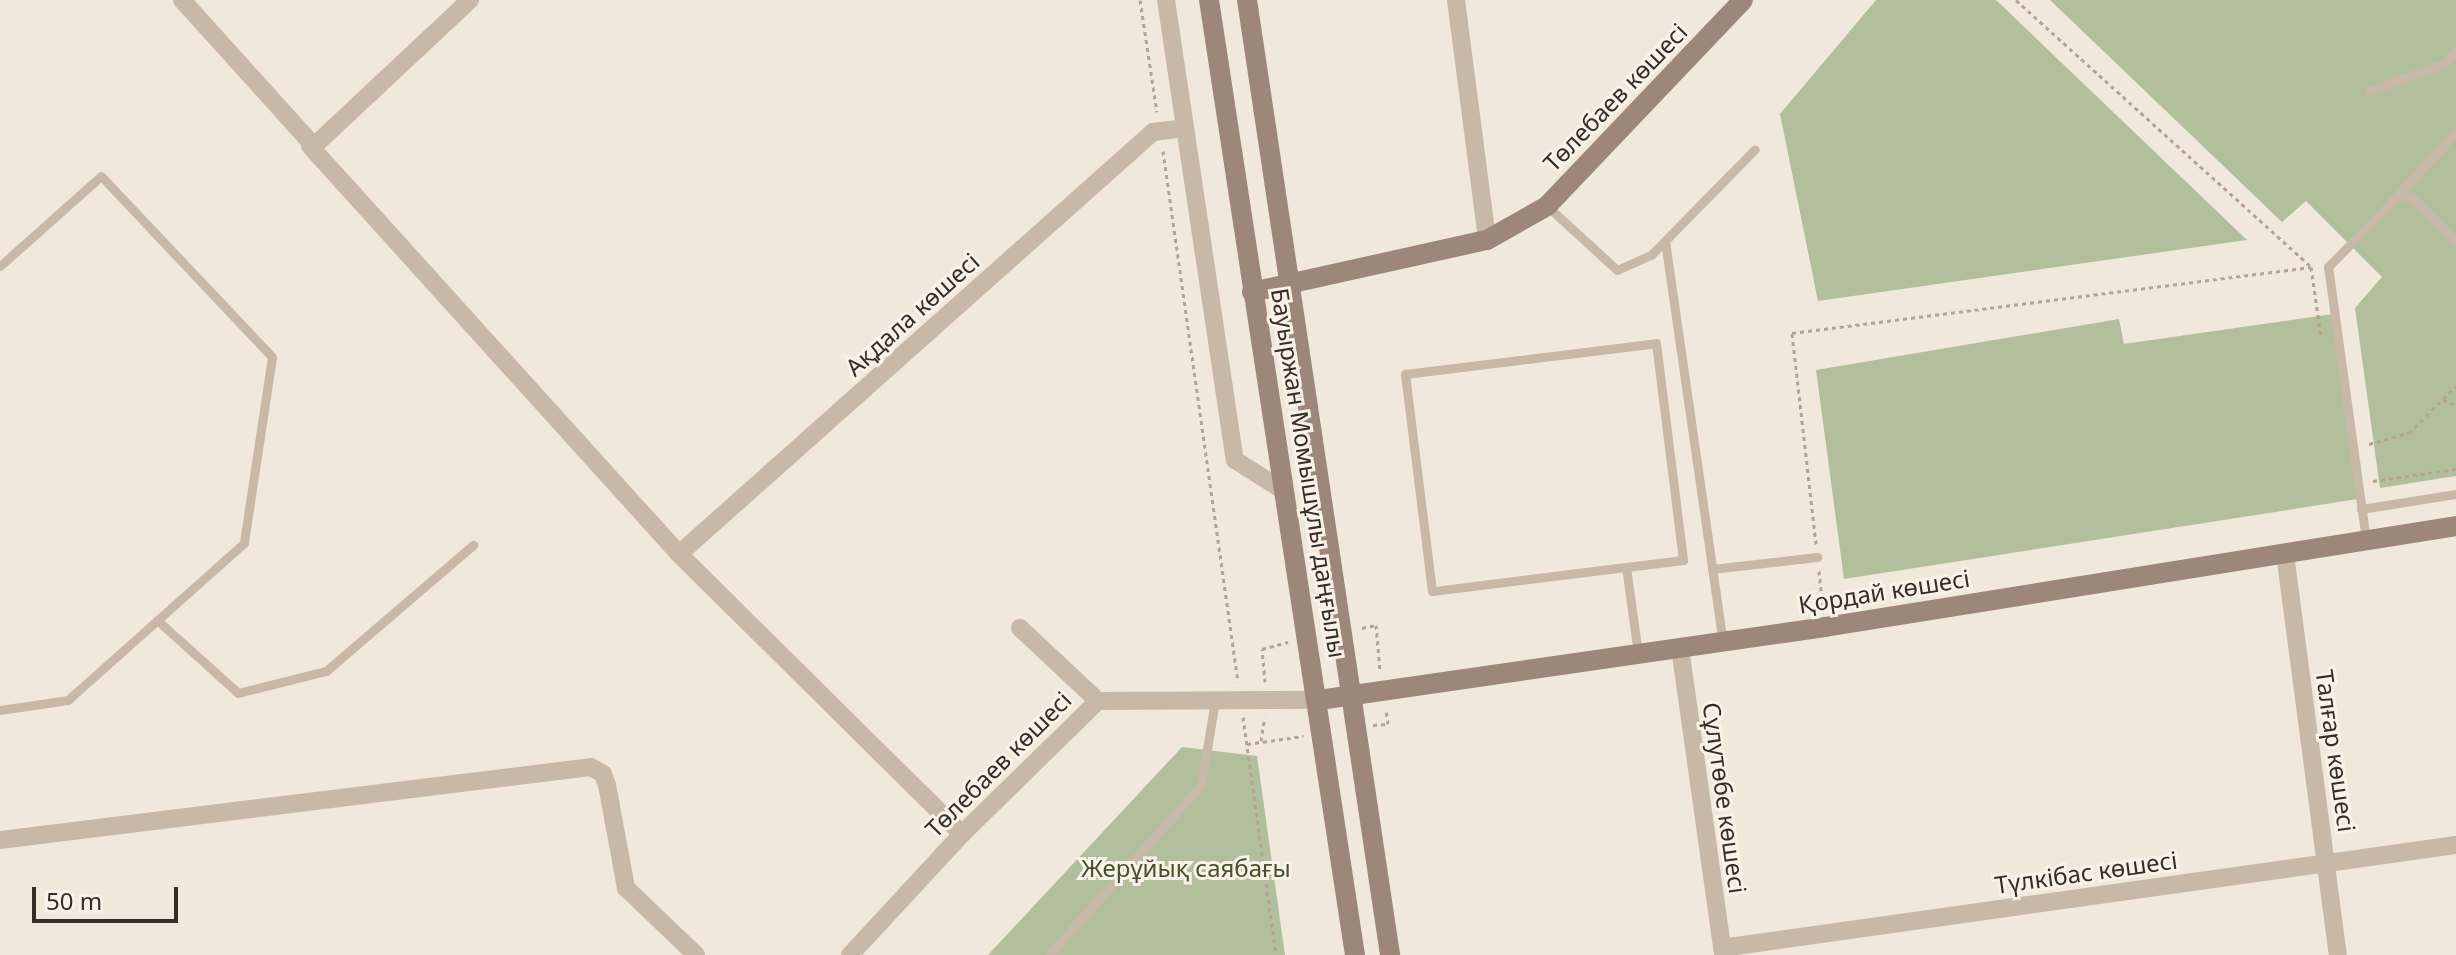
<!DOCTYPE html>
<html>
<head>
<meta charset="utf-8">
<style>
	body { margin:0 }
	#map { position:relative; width:2456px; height:955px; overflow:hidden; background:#f1e8dc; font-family:"Noto Sans",sans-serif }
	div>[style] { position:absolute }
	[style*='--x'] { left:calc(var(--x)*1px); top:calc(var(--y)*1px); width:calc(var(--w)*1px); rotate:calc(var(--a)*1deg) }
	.green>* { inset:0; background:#b2bf9d }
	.path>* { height:3px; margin-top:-1.5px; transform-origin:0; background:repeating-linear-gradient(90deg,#b4a293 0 4px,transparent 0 8px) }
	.lane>* { height:9px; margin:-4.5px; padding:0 4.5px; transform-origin:4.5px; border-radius:4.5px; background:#c8b8a8 }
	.street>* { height:18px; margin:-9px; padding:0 9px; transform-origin:9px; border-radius:9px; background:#c8b8a8 }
	.secondary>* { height:20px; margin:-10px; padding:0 10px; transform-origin:10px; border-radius:10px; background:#9c877a }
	span { translate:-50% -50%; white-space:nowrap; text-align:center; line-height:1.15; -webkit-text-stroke:6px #f9f2e8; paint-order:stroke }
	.street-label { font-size:24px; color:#362d28 }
	.park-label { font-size:24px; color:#44532d }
	.scale { position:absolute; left:32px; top:887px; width:146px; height:36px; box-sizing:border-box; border:4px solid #362d28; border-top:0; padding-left:10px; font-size:24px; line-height:28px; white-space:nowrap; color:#362d28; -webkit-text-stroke:6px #f9f2e8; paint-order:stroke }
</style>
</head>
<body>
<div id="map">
	<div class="green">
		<div style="clip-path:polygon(1876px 0,1996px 0,2247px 240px,1818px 301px,1780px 114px)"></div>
		<div style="clip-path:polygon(2050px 0,2456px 0,2456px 476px,2380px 488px,2355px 308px,2382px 277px,2306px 201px,2282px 222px)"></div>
		<div style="clip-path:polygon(2333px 314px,2358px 499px,1844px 579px,1816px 370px,2119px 319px,2124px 344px)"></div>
		<div style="clip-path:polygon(1182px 747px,1257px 756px,1285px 955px,988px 955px)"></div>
	</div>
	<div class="path">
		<div style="--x:1140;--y:0;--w:113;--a:81.4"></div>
		<div style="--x:2016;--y:0;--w:398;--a:42.1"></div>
		<div style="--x:2311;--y:267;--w:70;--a:81.8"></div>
		<div style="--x:1163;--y:151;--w:536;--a:81.96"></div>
		<div style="--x:2443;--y:400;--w:14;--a:21"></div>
		<div style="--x:2369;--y:444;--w:41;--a:-15.4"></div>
		<div style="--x:2409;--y:433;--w:66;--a:-45"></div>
		<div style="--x:2373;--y:481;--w:84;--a:-8.2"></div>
		<div style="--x:1816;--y:544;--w:212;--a:-96.5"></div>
		<div style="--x:1792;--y:333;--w:523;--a:-7.25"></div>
		<div style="--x:1819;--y:571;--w:37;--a:84"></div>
		<div style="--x:1362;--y:628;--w:14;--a:-12"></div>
		<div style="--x:1376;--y:625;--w:46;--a:85"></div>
		<div style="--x:1265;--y:682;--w:33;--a:-95"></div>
		<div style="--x:1262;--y:649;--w:27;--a:-15"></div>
		<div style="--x:1243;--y:717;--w:240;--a:82.1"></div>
		<div style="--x:1373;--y:725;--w:15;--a:-4"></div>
		<div style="--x:1388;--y:724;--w:14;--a:-98"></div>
		<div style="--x:1261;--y:741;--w:24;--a:-81"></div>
		<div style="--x:1247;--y:744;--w:57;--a:-8.1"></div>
	</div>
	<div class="lane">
		<div style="--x:2369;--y:91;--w:81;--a:-20.2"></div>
		<div style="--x:2445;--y:63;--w:16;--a:-47"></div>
		<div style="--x:2398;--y:195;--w:86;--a:-47.4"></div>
		<div style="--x:1547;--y:206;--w:95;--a:42.4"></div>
		<div style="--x:1617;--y:270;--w:37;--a:-24"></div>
		<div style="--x:1651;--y:255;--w:148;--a:-45.5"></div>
		<div style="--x:1665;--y:241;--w:405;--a:81.8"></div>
		<div style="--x:0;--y:266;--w:135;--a:-41.7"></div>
		<div style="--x:101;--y:176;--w:249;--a:46.6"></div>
		<div style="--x:272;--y:357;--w:188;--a:98.6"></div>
		<div style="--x:244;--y:543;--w:236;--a:138.3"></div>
		<div style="--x:68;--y:700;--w:69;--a:171.6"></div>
		<div style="--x:2361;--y:509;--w:96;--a:-9"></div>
		<div style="--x:2366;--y:540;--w:276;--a:-97.9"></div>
		<div style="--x:2328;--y:267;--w:100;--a:-45.8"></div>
		<div style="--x:2398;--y:195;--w:14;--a:8"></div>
		<div style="--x:2412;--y:197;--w:63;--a:45.6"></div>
		<div style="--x:1626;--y:567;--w:195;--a:172.9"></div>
		<div style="--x:1432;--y:591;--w:219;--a:-97.1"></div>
		<div style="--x:1405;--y:374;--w:253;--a:-7"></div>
		<div style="--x:1656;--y:343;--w:219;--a:82.9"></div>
		<div style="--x:1683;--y:560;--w:57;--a:173"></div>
		<div style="--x:1626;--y:567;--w:88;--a:82.1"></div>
		<div style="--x:1712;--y:569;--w:106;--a:-6.5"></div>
		<div style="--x:157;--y:620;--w:109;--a:42"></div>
		<div style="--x:238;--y:693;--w:91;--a:-14"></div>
		<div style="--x:326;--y:671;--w:194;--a:-40.6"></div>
		<div style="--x:1049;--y:955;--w:228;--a:-48.2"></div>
		<div style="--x:1201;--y:785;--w:86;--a:-80.6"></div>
	</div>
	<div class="street">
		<div style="--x:182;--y:0;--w:197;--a:47.9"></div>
		<div style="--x:314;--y:146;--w:214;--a:-43.1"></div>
		<div style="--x:1166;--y:0;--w:465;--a:81.5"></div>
		<div style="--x:1235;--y:460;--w:58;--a:32.3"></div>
		<div style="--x:1456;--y:0;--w:242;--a:82.6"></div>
		<div style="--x:310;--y:146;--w:550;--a:47.87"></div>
		<div style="--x:679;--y:554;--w:398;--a:44.7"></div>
		<div style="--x:679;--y:554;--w:635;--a:-41.68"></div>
		<div style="--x:1153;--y:132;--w:32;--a:-7"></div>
		<div style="--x:2285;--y:554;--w:404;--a:82.5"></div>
		<div style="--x:1020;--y:628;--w:107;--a:43.1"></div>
		<div style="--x:1680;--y:648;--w:310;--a:82"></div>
		<div style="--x:0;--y:840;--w:595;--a:-7.04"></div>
		<div style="--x:591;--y:767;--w:14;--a:30"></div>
		<div style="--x:603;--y:774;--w:12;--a:70"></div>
		<div style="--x:607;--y:785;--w:105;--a:79.5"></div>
		<div style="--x:626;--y:888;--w:97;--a:43.7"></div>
		<div style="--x:1722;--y:948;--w:741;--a:-7.99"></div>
		<div style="--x:850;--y:955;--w:165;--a:-47.2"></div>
		<div style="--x:962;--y:834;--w:190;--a:-44.4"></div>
		<div style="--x:1098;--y:701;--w:221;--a:-0.3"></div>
	</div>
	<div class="secondary">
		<div style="--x:1209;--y:0;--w:966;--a:81.31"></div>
		<div style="--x:1247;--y:0;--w:966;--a:81.48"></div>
		<div style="--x:1252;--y:292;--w:241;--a:-12.5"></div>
		<div style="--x:1487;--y:240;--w:69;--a:-29.5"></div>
		<div style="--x:1547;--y:206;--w:284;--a:-46.4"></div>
		<div style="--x:1319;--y:700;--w:511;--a:-8.21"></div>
		<div style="--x:1825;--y:627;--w:639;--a:-9.09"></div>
	</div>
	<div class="street-label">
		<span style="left:1615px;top:97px;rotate:-46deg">Төлебаев көшесі</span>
		<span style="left:912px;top:314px;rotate:-42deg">Ақдала көшесі</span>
		<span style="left:1309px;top:473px;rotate:81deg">Бауыржан Момышұлы даңғылы</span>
		<span style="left:1884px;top:591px;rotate:-9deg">Қордай көшесі</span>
		<span style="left:2336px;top:751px;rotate:82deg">Талғар көшесі</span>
		<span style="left:998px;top:764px;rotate:-45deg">Төлебаев көшесі</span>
		<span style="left:1725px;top:798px;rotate:82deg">Сұлутөбе көшесі</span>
		<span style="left:2086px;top:872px;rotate:-8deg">Түлкібас көшесі</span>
	</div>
	<div class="park-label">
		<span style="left:1186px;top:868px">Жерұйық саябағы</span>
	</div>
	<div class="scale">50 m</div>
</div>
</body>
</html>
